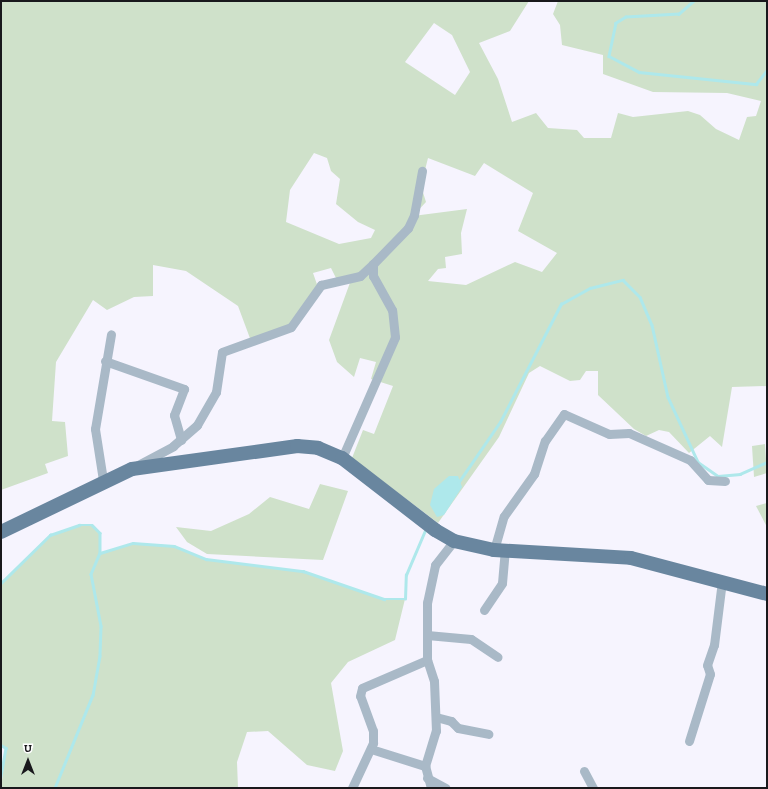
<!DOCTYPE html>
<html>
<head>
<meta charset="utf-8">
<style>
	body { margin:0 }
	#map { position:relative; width:768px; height:789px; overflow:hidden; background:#f6f4fe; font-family:"Zilla Slab",serif }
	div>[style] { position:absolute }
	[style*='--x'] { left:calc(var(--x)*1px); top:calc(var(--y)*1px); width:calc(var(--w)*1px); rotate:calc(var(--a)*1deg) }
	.green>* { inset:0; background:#cfe1ca }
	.water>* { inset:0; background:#aee8eb }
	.stream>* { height:2.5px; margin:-1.25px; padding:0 1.25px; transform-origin:1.25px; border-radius:1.25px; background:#aee8eb }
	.minor>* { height:9px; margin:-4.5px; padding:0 4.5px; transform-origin:4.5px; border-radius:4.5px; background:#a9b9c7 }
	.primary>* { height:14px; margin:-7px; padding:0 7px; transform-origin:7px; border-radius:7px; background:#69869f }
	span { translate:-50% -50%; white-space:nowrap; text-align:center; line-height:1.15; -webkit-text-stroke:4px #fff; paint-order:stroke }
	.frame { position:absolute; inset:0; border:2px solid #19181c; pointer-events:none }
	.north { position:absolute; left:8px; top:741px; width:40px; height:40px; -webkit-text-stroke:3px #fff; paint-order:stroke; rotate:0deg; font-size:11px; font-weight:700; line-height:16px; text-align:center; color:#19181c }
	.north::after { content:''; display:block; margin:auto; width:14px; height:18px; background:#19181c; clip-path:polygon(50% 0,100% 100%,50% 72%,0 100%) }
</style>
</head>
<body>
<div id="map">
	<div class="green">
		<div style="clip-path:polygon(evenodd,1px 1px,529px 1px,510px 31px,479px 43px,498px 79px,512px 122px,536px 113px,548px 128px,577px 130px,584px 138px,611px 138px,618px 113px,633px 117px,688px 111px,700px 115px,716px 129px,739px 140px,747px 117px,756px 116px,761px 101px,727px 93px,653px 92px,603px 74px,603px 55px,562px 45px,560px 25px,553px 14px,558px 1px,767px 1px,767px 386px,732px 387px,722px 447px,710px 436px,689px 453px,669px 432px,659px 430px,646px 436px,634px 429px,598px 395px,598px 371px,586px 371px,580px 380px,570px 381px,540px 366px,529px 373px,499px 437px,438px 523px,352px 458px,363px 430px,374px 434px,393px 386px,371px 379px,376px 362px,360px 358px,354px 377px,337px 362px,329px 340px,351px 280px,338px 282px,331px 268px,313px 273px,320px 293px,296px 326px,251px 341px,238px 306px,186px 271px,153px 265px,153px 296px,134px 297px,107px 310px,93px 300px,56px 362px,52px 421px,65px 422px,68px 456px,45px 464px,48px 473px,1px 490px,1px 1px,434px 23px,452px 35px,470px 72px,455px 95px,405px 62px,434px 23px,1px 1px,314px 153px,327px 158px,331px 171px,340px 179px,336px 204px,358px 222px,375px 230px,371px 238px,339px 244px,286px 222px,290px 190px,314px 153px,1px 1px,428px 158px,475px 176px,484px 163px,533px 193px,518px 231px,557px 253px,542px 272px,515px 262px,466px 285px,428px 281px,438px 269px,446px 268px,445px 257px,462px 254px,461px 233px,467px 209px,413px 216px,426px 202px,421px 186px,428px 158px)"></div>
		<div style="clip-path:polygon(765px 444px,767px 473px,754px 477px,752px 446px)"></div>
		<div style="clip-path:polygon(320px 484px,348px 491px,323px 560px,207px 554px,187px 542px,176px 527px,211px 531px,249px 514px,270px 497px,309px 509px)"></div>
		<div style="clip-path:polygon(767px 503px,767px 527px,756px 506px)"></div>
		<div style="clip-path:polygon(79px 525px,92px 525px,100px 533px,101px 553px,133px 543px,174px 546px,206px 559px,303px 571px,384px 599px,405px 599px,395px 640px,348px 662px,331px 683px,343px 751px,335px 771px,307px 765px,268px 731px,247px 732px,237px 762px,238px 788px,1px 788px,6px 748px,1px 745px,1px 583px,50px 535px)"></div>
	</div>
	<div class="water">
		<div style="clip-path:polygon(449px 476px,458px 476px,462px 487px,444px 515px,437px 517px,430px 505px,434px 489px)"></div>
	</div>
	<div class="stream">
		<div style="--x:694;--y:1;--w:20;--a:139"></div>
		<div style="--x:679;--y:14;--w:53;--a:176.8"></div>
		<div style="--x:626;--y:17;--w:12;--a:149"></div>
		<div style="--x:616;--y:23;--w:34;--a:102"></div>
		<div style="--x:609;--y:56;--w:34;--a:28"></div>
		<div style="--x:639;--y:72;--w:118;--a:5.9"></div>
		<div style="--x:756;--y:84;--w:18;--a:-52"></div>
		<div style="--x:458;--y:483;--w:74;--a:-55.5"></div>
		<div style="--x:500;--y:422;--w:133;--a:-62.7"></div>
		<div style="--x:561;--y:304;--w:33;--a:-29"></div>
		<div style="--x:590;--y:288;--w:34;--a:-14"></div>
		<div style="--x:623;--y:280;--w:24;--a:45"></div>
		<div style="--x:640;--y:297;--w:30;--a:67"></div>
		<div style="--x:652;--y:325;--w:74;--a:77.5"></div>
		<div style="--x:668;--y:397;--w:72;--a:65.2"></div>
		<div style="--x:698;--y:462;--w:24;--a:35"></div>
		<div style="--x:718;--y:476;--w:22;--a:-5"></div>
		<div style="--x:740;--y:474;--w:30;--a:-24"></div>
		<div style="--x:100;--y:553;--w:34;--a:-17"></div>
		<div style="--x:133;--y:543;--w:41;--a:4.2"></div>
		<div style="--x:174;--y:546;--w:35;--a:22"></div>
		<div style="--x:206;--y:559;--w:98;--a:7.1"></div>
		<div style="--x:303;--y:571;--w:86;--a:19.1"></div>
		<div style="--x:384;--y:599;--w:21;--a:0"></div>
		<div style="--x:405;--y:599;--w:24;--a:-88"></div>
		<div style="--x:406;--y:575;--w:51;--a:-66.9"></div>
		<div style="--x:1;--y:583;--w:69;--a:-44.4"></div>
		<div style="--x:50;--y:535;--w:31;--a:-19"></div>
		<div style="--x:79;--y:525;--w:13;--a:0"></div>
		<div style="--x:92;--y:525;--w:11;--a:45"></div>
		<div style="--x:100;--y:533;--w:20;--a:90"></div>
		<div style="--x:100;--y:553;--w:23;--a:113"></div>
		<div style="--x:91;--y:574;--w:53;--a:79.1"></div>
		<div style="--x:101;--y:626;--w:30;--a:92"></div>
		<div style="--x:100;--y:656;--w:40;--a:100"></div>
		<div style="--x:93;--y:695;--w:100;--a:112.2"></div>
		<div style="--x:1;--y:745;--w:6;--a:31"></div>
		<div style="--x:6;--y:748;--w:29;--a:100"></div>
	</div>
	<div class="minor">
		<div style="--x:105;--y:361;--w:84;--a:19.5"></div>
		<div style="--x:184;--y:389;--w:28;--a:111"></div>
		<div style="--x:174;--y:415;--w:26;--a:74"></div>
		<div style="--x:342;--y:458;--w:132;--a:-66.3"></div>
		<div style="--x:395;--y:337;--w:27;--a:-96"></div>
		<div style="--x:392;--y:310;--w:39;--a:-119"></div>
		<div style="--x:373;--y:276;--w:12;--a:-90"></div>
		<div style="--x:138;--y:465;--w:40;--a:-28"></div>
		<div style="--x:173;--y:446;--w:32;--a:-41"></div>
		<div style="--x:197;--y:425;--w:38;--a:-60"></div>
		<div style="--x:216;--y:392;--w:40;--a:-81.5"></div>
		<div style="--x:222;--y:352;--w:73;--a:-19.9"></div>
		<div style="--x:291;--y:327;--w:52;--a:-54.5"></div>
		<div style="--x:321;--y:285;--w:40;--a:-13"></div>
		<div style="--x:360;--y:276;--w:18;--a:-43"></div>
		<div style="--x:373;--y:264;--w:50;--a:-45.8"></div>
		<div style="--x:408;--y:228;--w:14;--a:-65"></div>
		<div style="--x:414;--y:215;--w:45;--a:-79.7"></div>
		<div style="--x:103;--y:480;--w:52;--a:-98.9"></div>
		<div style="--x:95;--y:429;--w:96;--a:-80.4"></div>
		<div style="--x:494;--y:550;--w:35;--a:-74"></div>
		<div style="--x:504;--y:516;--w:52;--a:-54.5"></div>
		<div style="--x:534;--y:474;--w:35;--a:-72"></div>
		<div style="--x:545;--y:441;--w:33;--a:-55"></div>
		<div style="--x:564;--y:414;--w:49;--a:24"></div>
		<div style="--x:609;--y:434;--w:20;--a:-3"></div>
		<div style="--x:629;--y:433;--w:67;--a:23.9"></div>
		<div style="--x:690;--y:460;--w:27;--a:48"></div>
		<div style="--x:708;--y:480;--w:17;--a:3"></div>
		<div style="--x:484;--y:610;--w:32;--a:-56"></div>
		<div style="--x:502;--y:583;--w:32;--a:-85"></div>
		<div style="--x:427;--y:635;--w:44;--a:5.2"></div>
		<div style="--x:471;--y:639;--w:32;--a:34"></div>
		<div style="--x:436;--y:717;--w:16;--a:15"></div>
		<div style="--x:451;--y:721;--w:10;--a:45"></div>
		<div style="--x:458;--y:728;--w:31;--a:11"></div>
		<div style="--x:689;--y:741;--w:70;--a:-72.6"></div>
		<div style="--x:710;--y:674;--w:9;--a:-108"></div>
		<div style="--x:707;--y:665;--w:21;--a:-71"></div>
		<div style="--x:714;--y:645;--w:64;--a:-82.9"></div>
		<div style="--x:371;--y:749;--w:57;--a:17.5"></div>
		<div style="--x:584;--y:771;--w:19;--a:62"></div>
		<div style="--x:427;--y:778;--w:21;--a:28"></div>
		<div style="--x:352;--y:788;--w:50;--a:-65"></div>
		<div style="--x:373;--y:743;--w:12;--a:-90"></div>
		<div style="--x:373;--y:731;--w:37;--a:-110"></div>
		<div style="--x:360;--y:696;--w:8;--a:-76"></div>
		<div style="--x:362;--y:688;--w:71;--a:-23.3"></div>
		<div style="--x:431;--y:788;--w:23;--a:-105"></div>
		<div style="--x:425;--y:766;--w:37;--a:-73"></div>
		<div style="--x:436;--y:731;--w:50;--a:-92.3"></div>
		<div style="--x:434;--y:681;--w:22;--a:-108"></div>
		<div style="--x:427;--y:660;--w:57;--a:-90"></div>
		<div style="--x:427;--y:603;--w:39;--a:-78"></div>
		<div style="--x:435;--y:565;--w:31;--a:-52"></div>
	</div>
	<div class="primary">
		<div style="--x:1;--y:532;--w:145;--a:-25.7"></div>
		<div style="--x:132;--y:469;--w:167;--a:-7.9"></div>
		<div style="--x:297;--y:446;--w:21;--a:5"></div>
		<div style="--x:318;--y:448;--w:26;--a:23"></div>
		<div style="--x:342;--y:458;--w:118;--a:37.7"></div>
		<div style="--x:435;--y:530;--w:22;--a:30"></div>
		<div style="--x:454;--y:541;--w:41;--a:12.7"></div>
		<div style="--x:494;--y:550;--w:137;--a:3.3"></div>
		<div style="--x:631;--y:558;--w:141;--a:14.8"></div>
	</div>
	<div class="frame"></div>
	<div class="north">U</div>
</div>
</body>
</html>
